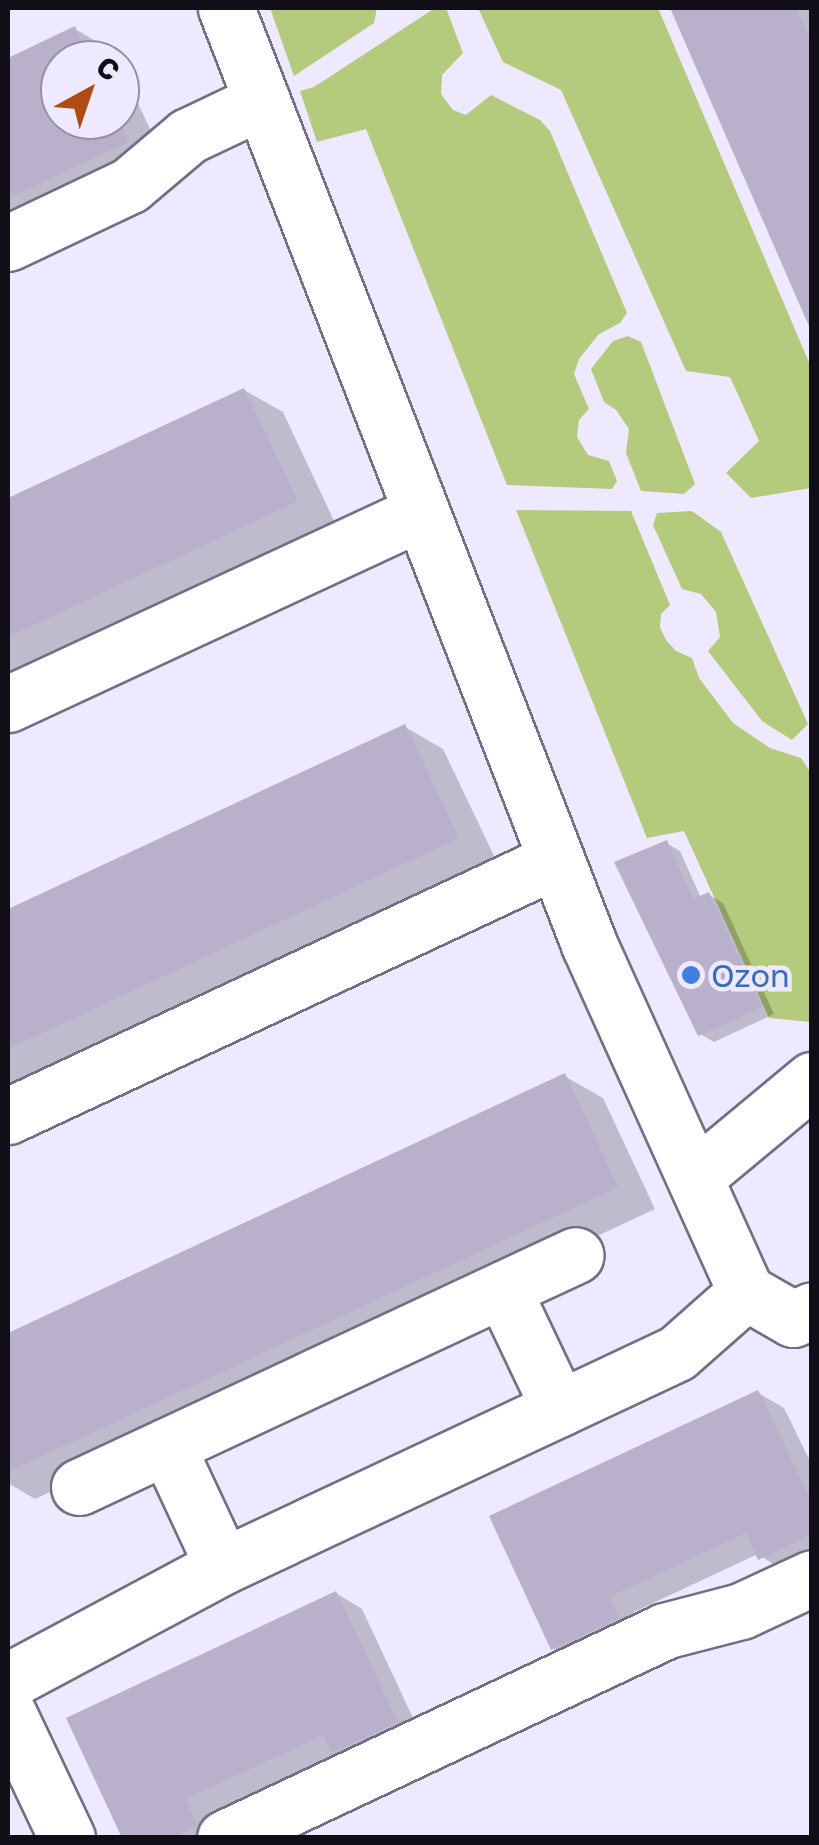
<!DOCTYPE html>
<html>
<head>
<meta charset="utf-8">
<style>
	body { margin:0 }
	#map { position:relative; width:819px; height:1845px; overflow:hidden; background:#efe9ff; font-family:"Golos Text",sans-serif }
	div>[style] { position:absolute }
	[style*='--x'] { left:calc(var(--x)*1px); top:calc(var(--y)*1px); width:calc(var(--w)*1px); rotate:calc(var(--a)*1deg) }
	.green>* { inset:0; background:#b4ca7c }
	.shadow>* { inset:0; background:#0003 }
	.building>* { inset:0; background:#b9b1cb }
	.roads { filter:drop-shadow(2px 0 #756d85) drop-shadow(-2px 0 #756d85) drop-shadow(0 2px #756d85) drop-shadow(0 -2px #756d85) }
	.minor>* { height:55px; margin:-27.5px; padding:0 27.5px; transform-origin:27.5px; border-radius:27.5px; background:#fff }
	.dots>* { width:28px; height:28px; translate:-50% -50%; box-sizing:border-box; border:5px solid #efe9ff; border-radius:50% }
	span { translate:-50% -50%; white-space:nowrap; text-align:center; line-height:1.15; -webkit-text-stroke:9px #efe9ff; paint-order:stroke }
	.shop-label { font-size:32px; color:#366cbe }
	.left { translate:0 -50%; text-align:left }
	.frame { position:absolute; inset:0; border:10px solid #110e17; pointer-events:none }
	.north { position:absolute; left:40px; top:40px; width:100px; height:100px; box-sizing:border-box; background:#efe9ff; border:2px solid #9691a2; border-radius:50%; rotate:40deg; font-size:28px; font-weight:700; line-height:40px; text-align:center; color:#110e17 }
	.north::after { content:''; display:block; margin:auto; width:35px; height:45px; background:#ae4c12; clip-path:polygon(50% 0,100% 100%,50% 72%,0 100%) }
</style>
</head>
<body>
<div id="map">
	<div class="green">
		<div style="clip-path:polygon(270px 8px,377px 8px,374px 23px,294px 76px)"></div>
		<div style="clip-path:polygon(435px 8px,446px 8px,463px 53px,442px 75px,441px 94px,453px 110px,466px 115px,491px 95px,540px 120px,550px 131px,627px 313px,620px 323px,599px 334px,579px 359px,574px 374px,589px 409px,579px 420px,577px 437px,588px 455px,609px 461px,617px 481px,612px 489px,507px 485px,366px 129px,317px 142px,300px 91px,314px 87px)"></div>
		<div style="clip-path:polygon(478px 8px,658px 8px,811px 367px,811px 488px,751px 498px,726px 473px,759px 441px,730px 377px,686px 371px,561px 90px,503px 62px)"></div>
		<div style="clip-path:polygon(628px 336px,641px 342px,695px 484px,684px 494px,641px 491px,626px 453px,629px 429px,616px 410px,604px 402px,591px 369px,613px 341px)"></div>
		<div style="clip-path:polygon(516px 510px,631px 511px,670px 605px,661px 614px,660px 627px,666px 640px,676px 651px,692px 658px,699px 678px,733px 723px,770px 748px,801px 758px,811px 773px,811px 1022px,769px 1018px,684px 831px,647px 838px)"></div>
		<div style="clip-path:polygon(692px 511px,721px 532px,808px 724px,792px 740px,762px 721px,708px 651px,720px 637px,716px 612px,701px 594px,682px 589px,653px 525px,657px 513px)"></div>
	</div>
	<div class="shadow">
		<div style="clip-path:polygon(673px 8px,812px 8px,812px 327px)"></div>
		<div style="clip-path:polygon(75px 29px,113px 51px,118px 60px,60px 60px,60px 120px,120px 120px,120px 65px,166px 163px,8px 237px,8px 61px)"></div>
		<div style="clip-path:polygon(244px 390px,283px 412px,335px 523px,8px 676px,8px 501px)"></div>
		<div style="clip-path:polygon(405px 727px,443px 749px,496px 860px,8px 1088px,8px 912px)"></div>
		<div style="clip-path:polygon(666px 843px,680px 851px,701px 898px,709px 895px,723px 903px,774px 1014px,714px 1042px,700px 1034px)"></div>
		<div style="clip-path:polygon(564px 1076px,603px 1098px,655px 1209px,35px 1499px,8px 1483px,8px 1336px)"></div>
		<div style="clip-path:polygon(758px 1393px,784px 1408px,812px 1465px,812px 1561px,786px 1573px,758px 1554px,634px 1612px,643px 1633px,580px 1663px,553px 1648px)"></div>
		<div style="clip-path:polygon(336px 1593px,362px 1609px,422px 1737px,338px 1754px,211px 1814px,221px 1838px,125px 1838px)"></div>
	</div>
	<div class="building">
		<div style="clip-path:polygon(670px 8px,796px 8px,812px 43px,812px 333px)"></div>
		<div style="clip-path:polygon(75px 26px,91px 60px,60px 60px,60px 120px,119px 120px,129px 142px,8px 198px,8px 58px)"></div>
		<div style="clip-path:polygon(244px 388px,298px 501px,8px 637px,8px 498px)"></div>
		<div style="clip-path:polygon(405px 724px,459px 838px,8px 1049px,8px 909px)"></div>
		<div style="clip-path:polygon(667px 840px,693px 899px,709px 892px,762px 1007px,698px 1036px,614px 862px)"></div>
		<div style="clip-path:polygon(565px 1073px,618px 1187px,8px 1472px,8px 1333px)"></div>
		<div style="clip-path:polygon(758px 1390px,812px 1502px,812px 1534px,758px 1560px,746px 1533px,609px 1597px,619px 1618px,551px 1650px,489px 1516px)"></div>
		<div style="clip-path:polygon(336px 1591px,398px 1722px,331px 1753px,323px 1735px,186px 1799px,197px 1826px,172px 1838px,122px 1838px,66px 1718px)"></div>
	</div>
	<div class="roads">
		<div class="minor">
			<div style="--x:8;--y:243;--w:135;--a:-25.4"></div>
			<div style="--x:130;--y:185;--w:76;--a:-40.2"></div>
			<div style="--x:188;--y:136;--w:82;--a:-25.3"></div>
			<div style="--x:8;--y:704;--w:455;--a:-24.9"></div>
			<div style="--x:8;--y:1116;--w:605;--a:-25.04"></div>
			<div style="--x:695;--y:1177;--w:152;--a:-39.7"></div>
			<div style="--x:503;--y:1290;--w:131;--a:64.6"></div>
			<div style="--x:746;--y:1292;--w:54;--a:29.9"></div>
			<div style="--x:793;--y:1319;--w:21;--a:-25"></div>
			<div style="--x:167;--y:1446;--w:132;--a:65"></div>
			<div style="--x:79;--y:1487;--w:548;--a:-25.02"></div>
			<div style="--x:8;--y:1681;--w:244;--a:-28.1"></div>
			<div style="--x:223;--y:1566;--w:501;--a:-25.13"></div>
			<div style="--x:677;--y:1353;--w:92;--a:-41.5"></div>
			<div style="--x:746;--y:1292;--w:382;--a:-114.3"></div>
			<div style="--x:589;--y:944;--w:1004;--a:-111.2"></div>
			<div style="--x:8;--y:1713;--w:138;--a:64.7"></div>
			<div style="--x:225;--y:1838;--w:485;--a:-25.2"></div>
			<div style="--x:664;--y:1631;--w:80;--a:-14.6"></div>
			<div style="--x:741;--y:1611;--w:78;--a:-24.9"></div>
		</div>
	</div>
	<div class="dots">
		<div style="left:691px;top:975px;background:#3f7fe0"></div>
	</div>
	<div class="shop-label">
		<span class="left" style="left:711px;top:975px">Ozon</span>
	</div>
	<div class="frame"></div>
	<div class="north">С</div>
</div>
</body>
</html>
